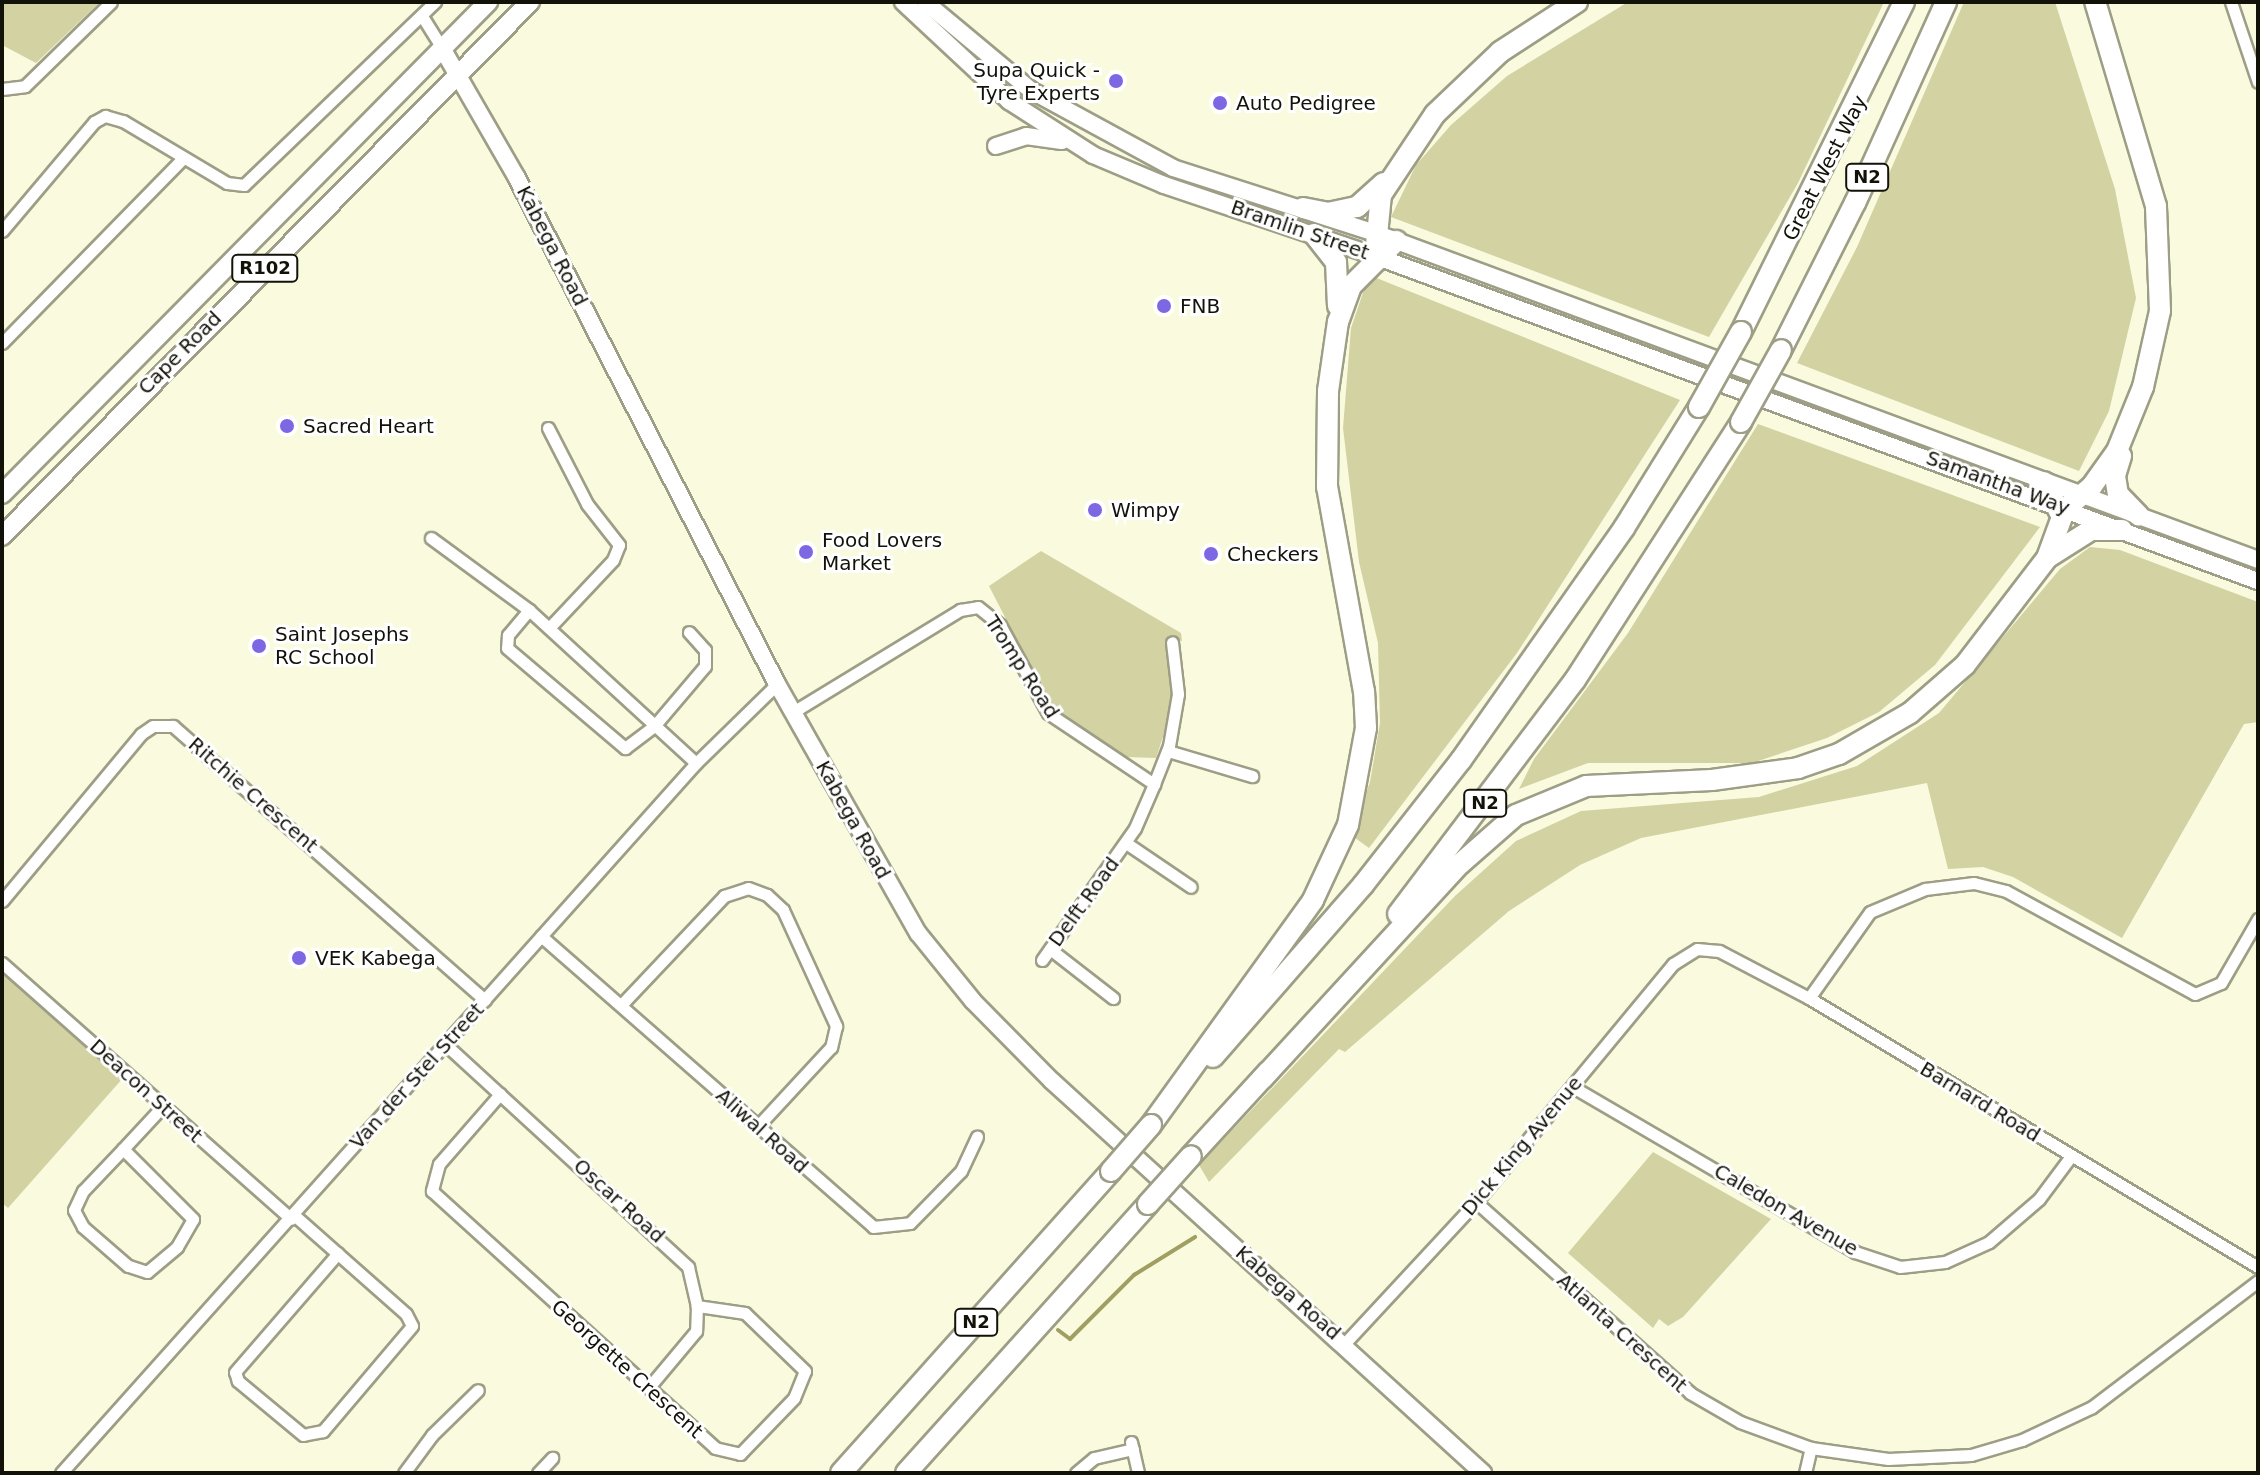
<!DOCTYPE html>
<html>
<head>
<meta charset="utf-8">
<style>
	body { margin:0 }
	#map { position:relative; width:2260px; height:1475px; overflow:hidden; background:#fafadf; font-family:"DejaVu Sans",sans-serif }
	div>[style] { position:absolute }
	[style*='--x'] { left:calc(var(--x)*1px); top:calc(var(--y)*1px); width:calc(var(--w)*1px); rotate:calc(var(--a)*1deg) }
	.green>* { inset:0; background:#d2d2a2 }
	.stream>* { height:4px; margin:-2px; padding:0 2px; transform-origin:2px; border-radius:2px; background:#9f9f62 }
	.roads { filter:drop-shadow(2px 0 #9d9e85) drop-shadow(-2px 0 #9d9e85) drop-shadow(0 2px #9d9e85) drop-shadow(0 -2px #9d9e85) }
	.street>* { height:11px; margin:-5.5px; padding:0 5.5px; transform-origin:5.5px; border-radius:5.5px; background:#fff }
	.secondary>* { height:16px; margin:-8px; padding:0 8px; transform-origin:8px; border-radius:8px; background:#fff }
	.primary>* { height:18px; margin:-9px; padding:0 9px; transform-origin:9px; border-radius:9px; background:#fff }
	.highway>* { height:20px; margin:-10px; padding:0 10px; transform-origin:10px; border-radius:10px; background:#fff }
	.bridges { filter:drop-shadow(2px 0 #9d9e85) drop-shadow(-2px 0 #9d9e85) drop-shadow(0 2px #9d9e85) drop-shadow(0 -2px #9d9e85) }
	.highway-bridge>* { height:20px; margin:-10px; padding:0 10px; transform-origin:10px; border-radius:10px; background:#fff }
	.dots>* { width:22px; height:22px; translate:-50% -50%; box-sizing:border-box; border:4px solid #fff; border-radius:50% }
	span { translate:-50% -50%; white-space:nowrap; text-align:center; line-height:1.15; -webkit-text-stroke:6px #fff; paint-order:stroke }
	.shield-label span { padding:2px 6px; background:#fff; border:2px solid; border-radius:6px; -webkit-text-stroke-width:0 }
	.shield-label { font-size:18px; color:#121209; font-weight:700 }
	.poi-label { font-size:20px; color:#121209 }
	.right { translate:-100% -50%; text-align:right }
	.left { translate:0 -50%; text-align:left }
	.street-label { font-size:20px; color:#121209 }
	.frame { position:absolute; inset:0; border:4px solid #121209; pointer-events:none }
</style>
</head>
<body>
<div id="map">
	<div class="green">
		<div style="clip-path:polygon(2px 2px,100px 2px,36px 63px,2px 45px)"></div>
		<div style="clip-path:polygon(1628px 2px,1884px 2px,1798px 183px,1709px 337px,1391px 217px,1416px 165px,1451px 125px,1507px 76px)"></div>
		<div style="clip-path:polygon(1964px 2px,2055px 2px,2115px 189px,2136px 298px,2109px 411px,2079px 471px,1797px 363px,1857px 247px)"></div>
		<div style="clip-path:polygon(1369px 275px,1680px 400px,1517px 653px,1369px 848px,1351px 835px,1370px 782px,1380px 723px,1378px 643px,1359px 562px,1343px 428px,1351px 328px)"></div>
		<div style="clip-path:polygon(1758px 424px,2040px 527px,1935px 665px,1879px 712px,1827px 738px,1752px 763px,1588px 763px,1519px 789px,1534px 759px,1628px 633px)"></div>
		<div style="clip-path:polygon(2090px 547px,2120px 550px,2258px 602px,2258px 722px,2244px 724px,2122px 938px,2013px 877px,1983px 867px,1948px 869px,1927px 783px,1641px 838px,1580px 865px,1509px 911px,1345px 1052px,1339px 1049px,1209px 1182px,1199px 1165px,1455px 896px,1516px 841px,1581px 811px,1759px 797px,1857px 766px,1939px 713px,2060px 569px)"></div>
		<div style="clip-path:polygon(1041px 551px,1181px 633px,1182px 641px,1166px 637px,1173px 707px,1156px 758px,1126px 757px,1079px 731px,1046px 697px,989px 586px)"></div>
		<div style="clip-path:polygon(2px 970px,123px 1078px,8px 1208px,2px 1203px)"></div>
		<div style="clip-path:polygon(1653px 1152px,1771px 1219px,1683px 1317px,1668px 1326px,1659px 1319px,1653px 1328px,1568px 1253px)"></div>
	</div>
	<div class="stream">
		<div style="--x:1058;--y:1330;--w:15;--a:37"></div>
		<div style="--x:1070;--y:1339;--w:91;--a:-45"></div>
		<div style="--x:1134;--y:1275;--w:72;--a:-31.9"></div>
	</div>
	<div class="roads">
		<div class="street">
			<div style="--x:2231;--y:2;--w:84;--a:71.4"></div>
			<div style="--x:422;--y:16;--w:38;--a:58"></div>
			<div style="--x:2;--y:89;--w:23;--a:-7"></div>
			<div style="--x:25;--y:86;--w:120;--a:-44.3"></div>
			<div style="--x:2;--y:231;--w:143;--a:-49.8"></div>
			<div style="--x:94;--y:122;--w:13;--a:-29"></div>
			<div style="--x:105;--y:116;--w:19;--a:16"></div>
			<div style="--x:123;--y:121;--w:121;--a:30.8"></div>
			<div style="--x:227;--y:183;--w:17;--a:7"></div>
			<div style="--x:244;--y:185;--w:265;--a:-43.8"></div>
			<div style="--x:2;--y:343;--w:256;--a:-45.6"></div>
			<div style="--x:548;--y:428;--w:85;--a:62.8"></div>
			<div style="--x:587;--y:504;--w:52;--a:52"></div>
			<div style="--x:619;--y:545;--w:16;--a:112"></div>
			<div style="--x:613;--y:560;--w:93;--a:133.3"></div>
			<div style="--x:431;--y:538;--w:122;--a:36.3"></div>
			<div style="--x:529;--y:610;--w:226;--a:42.5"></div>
			<div style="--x:529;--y:610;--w:33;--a:130"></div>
			<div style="--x:508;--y:635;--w:13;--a:94"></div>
			<div style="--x:507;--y:648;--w:155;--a:40.3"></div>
			<div style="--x:625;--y:748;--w:38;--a:-37"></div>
			<div style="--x:655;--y:725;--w:77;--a:-49.7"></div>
			<div style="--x:705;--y:666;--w:16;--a:-90"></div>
			<div style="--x:705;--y:650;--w:24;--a:-132"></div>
			<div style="--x:793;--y:712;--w:196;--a:-31.4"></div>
			<div style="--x:960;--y:610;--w:18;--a:-9"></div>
			<div style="--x:978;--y:607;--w:28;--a:39"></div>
			<div style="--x:1000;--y:625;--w:100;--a:61.4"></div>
			<div style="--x:1048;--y:713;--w:128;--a:33.8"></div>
			<div style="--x:1168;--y:751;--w:88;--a:16.6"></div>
			<div style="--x:1126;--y:843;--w:78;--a:34.1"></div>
			<div style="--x:2;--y:901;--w:217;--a:-50.2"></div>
			<div style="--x:141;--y:734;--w:14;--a:-34"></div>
			<div style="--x:153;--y:726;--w:20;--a:0"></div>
			<div style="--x:173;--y:726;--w:415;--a:41.3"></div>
			<div style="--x:541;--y:936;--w:441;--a:41.2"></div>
			<div style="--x:873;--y:1227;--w:37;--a:-6"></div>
			<div style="--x:910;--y:1223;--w:73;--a:-45.6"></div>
			<div style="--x:961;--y:1171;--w:38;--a:-65"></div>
			<div style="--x:1050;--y:949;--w:80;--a:37.9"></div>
			<div style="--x:1042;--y:960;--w:161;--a:-54.8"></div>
			<div style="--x:1135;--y:828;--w:48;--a:-66.6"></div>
			<div style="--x:1154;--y:784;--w:41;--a:-68.5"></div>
			<div style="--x:1169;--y:746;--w:53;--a:-80.2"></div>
			<div style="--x:1178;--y:694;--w:52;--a:-96.6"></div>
			<div style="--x:2;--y:963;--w:386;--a:41.5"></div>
			<div style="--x:1809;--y:998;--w:105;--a:-54.7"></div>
			<div style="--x:1870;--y:912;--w:60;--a:-22.7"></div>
			<div style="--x:1925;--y:889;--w:49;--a:-7"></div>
			<div style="--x:1974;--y:883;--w:33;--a:14"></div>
			<div style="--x:2006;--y:891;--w:215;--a:28.6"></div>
			<div style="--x:2195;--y:994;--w:28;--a:-23"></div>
			<div style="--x:2221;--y:983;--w:74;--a:-60"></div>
			<div style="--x:622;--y:1004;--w:149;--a:-46.6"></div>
			<div style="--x:724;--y:896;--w:25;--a:-18"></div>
			<div style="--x:748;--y:888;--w:20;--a:20"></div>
			<div style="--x:767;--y:895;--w:22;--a:43"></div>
			<div style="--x:783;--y:910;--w:128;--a:65.4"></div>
			<div style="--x:836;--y:1026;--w:22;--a:103"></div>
			<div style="--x:831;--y:1047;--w:109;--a:132.8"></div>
			<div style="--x:445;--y:1044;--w:330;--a:42.5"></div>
			<div style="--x:688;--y:1267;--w:40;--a:77"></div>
			<div style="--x:697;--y:1306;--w:25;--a:92"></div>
			<div style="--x:696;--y:1331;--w:73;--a:130"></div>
			<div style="--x:1573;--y:1087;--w:327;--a:30.3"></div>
			<div style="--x:1855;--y:1252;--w:47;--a:18.4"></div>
			<div style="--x:1900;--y:1267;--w:45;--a:-6.3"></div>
			<div style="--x:1945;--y:1262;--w:48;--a:-24.4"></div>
			<div style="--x:1989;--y:1242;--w:66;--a:-40.7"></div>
			<div style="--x:2039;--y:1199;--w:54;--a:-53.3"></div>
			<div style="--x:500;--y:1094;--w:93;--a:131.1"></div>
			<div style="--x:439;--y:1164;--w:28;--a:105"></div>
			<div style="--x:432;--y:1191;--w:382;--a:42.2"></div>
			<div style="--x:715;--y:1448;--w:26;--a:13"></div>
			<div style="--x:740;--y:1454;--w:78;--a:-46"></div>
			<div style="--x:794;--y:1398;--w:29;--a:-68"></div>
			<div style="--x:805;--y:1371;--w:83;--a:-136"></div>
			<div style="--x:745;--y:1313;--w:49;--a:-171.7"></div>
			<div style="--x:123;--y:1149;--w:99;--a:45"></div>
			<div style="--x:193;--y:1219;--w:32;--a:120"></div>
			<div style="--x:177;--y:1247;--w:39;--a:140"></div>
			<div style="--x:147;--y:1272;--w:20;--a:-162"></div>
			<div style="--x:128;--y:1266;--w:60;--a:-139.1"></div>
			<div style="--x:83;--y:1227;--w:19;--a:-118"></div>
			<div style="--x:74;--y:1210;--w:21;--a:-65"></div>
			<div style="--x:83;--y:1191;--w:58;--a:-46.4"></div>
			<div style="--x:123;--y:1149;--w:59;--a:-47.1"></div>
			<div style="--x:1476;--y:1202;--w:287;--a:41.7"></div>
			<div style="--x:1690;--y:1393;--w:58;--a:30.1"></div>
			<div style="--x:1740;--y:1422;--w:76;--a:20.1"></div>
			<div style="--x:1811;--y:1448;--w:78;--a:8.1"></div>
			<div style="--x:1888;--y:1459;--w:83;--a:-2.8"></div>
			<div style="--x:1971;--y:1455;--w:53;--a:-16.4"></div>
			<div style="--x:2022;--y:1440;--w:77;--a:-25.2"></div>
			<div style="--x:2092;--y:1407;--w:208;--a:-37.2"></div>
			<div style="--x:294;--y:1215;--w:149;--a:41.5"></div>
			<div style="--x:406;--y:1314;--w:13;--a:63"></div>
			<div style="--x:412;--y:1326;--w:138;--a:130.3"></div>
			<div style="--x:323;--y:1431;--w:20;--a:169"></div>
			<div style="--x:303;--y:1435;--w:85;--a:-140.3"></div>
			<div style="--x:238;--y:1381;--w:9;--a:-108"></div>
			<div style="--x:235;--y:1372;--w:157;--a:-49.1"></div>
			<div style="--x:1345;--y:1343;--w:192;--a:-47.1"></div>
			<div style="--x:1476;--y:1202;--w:309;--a:-50.4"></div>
			<div style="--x:1673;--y:964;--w:28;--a:-32"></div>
			<div style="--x:1697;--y:949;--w:22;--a:5"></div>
			<div style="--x:1719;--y:951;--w:102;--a:27.6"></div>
			<div style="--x:1809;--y:998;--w:523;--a:30.93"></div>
			<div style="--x:1131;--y:1442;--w:32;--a:77"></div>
			<div style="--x:61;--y:1473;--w:953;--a:-48.19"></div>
			<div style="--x:696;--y:763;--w:113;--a:-44.3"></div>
			<div style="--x:404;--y:1473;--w:47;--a:-53.6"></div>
			<div style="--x:432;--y:1435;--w:64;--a:-44.4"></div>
			<div style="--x:538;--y:1473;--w:21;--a:-47"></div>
			<div style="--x:1076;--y:1473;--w:23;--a:-40"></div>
			<div style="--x:1094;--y:1458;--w:40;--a:-13"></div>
			<div style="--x:1805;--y:1473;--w:26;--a:-77"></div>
		</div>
		<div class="secondary">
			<div style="--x:903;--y:2;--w:145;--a:43"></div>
			<div style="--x:1009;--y:101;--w:100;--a:32.7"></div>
			<div style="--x:1093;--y:155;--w:77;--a:22.9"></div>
			<div style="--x:1164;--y:185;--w:223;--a:18.6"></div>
			<div style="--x:1375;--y:256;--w:941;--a:20.21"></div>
			<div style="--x:925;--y:2;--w:139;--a:39.8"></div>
			<div style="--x:1032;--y:91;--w:161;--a:28.6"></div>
			<div style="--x:1173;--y:168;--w:212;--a:17.8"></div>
			<div style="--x:1375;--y:233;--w:942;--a:20.32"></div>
			<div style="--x:442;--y:48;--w:150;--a:60"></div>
			<div style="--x:517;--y:178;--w:569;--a:62.8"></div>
			<div style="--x:777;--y:684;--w:286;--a:60.5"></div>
			<div style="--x:918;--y:933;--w:87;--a:51"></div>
			<div style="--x:973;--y:1001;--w:112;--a:45.4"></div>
			<div style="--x:1052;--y:1081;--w:583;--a:42.29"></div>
			<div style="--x:996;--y:146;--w:32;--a:-18"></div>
			<div style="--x:1026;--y:136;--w:36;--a:8"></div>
		</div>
		<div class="primary">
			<div style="--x:2;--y:494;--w:692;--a:-45.35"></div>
			<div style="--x:2;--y:536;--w:751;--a:-45.32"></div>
		</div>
		<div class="highway">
			<div style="--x:1303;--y:208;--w:25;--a:11"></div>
			<div style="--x:1328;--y:213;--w:30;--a:-12"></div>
			<div style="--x:1357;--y:207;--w:36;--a:-42"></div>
			<div style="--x:1314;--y:234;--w:36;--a:52"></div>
			<div style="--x:1336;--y:262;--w:44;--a:87.4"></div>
			<div style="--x:1375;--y:256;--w:61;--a:-84.4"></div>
			<div style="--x:1381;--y:195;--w:97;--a:-56.3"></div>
			<div style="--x:1435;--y:114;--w:90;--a:-43.6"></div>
			<div style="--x:1500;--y:52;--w:92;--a:-33"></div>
			<div style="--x:1741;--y:332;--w:368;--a:-63.7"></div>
			<div style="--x:1781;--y:350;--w:165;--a:-63.3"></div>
			<div style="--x:1855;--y:203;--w:221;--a:-65.6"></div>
			<div style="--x:2121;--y:456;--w:21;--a:107"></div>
			<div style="--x:2115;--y:476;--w:18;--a:81"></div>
			<div style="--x:2118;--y:494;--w:30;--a:46"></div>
			<div style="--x:2066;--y:508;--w:34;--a:-40"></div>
			<div style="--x:2092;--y:486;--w:43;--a:-54.5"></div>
			<div style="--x:2117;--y:451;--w:69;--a:-67.9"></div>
			<div style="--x:2143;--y:387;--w:78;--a:-77.4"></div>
			<div style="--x:2160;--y:311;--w:105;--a:-92.2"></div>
			<div style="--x:2156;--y:206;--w:213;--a:-106.6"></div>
			<div style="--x:2050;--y:556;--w:49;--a:-32.4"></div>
			<div style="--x:2091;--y:530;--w:31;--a:0"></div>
			<div style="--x:1398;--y:914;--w:293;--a:-52.9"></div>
			<div style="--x:1575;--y:680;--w:307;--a:-57.2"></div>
			<div style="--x:1213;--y:1057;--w:228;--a:-48.9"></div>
			<div style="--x:1363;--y:885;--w:159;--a:-51.9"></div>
			<div style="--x:1461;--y:760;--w:284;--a:-54.9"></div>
			<div style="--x:1624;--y:528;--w:142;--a:-58.2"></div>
			<div style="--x:1262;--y:1079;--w:292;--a:-47.4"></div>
			<div style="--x:1460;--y:864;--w:74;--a:-41.2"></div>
			<div style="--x:1516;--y:815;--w:76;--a:-22.5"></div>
			<div style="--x:1586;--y:786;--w:126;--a:-2.7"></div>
			<div style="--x:1712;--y:780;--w:87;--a:-7.9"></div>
			<div style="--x:1798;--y:768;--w:43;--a:-18.9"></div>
			<div style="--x:1839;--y:754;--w:82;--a:-30"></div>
			<div style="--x:1910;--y:713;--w:73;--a:-41.1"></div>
			<div style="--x:1965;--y:665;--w:135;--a:-52.5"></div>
			<div style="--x:2047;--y:558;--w:44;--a:-69.9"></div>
			<div style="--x:2062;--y:517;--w:39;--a:-117"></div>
			<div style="--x:1151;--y:1125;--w:277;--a:-54.2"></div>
			<div style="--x:1313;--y:900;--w:83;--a:-65"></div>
			<div style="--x:1348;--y:825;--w:99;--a:-79.5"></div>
			<div style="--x:1366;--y:728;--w:36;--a:-93"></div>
			<div style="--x:1364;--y:692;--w:208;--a:-100.2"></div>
			<div style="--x:1327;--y:487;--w:96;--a:-89.4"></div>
			<div style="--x:1328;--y:391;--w:70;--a:-81.8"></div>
			<div style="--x:1338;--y:322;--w:38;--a:-70"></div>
			<div style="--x:1351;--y:286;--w:64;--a:-45"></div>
			<div style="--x:1191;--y:1156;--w:115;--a:-47.5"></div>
			<div style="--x:841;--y:1473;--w:405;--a:-48.2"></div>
			<div style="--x:906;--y:1473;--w:362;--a:-48"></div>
		</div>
	</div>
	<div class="bridges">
		<div class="highway-bridge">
			<div style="--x:1699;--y:407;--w:86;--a:-60.8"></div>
			<div style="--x:1741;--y:422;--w:82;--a:-60.9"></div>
			<div style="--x:1111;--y:1171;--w:61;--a:-49"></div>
			<div style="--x:1148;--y:1204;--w:64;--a:-48.1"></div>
		</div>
	</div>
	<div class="dots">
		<div style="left:1116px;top:81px;background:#7d67e2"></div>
		<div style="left:1220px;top:103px;background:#7d67e2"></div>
		<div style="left:1164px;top:306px;background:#7d67e2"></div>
		<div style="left:287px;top:426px;background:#7d67e2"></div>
		<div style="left:1095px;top:510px;background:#7d67e2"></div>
		<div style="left:806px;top:552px;background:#7d67e2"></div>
		<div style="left:1211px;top:554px;background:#7d67e2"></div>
		<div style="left:259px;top:646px;background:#7d67e2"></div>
		<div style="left:299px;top:958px;background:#7d67e2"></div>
	</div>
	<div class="shield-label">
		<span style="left:1867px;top:177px">N2</span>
		<span style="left:265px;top:268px">R102</span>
		<span style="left:1485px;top:803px">N2</span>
		<span style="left:976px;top:1322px">N2</span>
	</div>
	<div class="poi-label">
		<span class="right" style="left:1100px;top:82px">Supa Quick -<br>Tyre Experts</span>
		<span class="left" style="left:1236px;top:103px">Auto Pedigree</span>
		<span class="left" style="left:1180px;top:306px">FNB</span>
		<span class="left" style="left:303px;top:426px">Sacred Heart</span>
		<span class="left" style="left:1111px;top:510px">Wimpy</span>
		<span class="left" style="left:822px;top:552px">Food Lovers<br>Market</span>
		<span class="left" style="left:1227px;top:554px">Checkers</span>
		<span class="left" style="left:275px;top:646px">Saint Josephs<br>RC School</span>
		<span class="left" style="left:315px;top:958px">VEK Kabega</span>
	</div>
	<div class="street-label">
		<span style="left:1825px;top:168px;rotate:-63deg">Great West Way</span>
		<span style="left:1300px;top:230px;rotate:19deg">Bramlin Street</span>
		<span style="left:552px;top:246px;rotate:63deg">Kabega Road</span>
		<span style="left:180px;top:353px;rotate:-45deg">Cape Road</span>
		<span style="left:1998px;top:483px;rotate:20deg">Samantha Way</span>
		<span style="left:1022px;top:667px;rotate:57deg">Tromp Road</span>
		<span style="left:253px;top:795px;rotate:41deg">Ritchie Crescent</span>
		<span style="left:853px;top:820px;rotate:61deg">Kabega Road</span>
		<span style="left:1084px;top:902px;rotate:-54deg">Delft Road</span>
		<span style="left:417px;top:1076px;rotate:-48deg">Van der Stel Street</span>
		<span style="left:146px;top:1091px;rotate:42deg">Deacon Street</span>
		<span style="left:1980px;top:1102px;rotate:31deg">Barnard Road</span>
		<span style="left:762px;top:1131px;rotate:42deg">Aliwal Road</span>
		<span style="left:1522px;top:1146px;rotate:-50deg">Dick King Avenue</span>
		<span style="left:619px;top:1201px;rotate:42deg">Oscar Road</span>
		<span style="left:1786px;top:1210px;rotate:30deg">Caledon Avenue</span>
		<span style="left:1288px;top:1293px;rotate:41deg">Kabega Road</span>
		<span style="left:1622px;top:1333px;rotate:42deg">Atlanta Crescent</span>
		<span style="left:627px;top:1369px;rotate:42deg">Georgette Crescent</span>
	</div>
	<div class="frame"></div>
</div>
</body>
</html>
